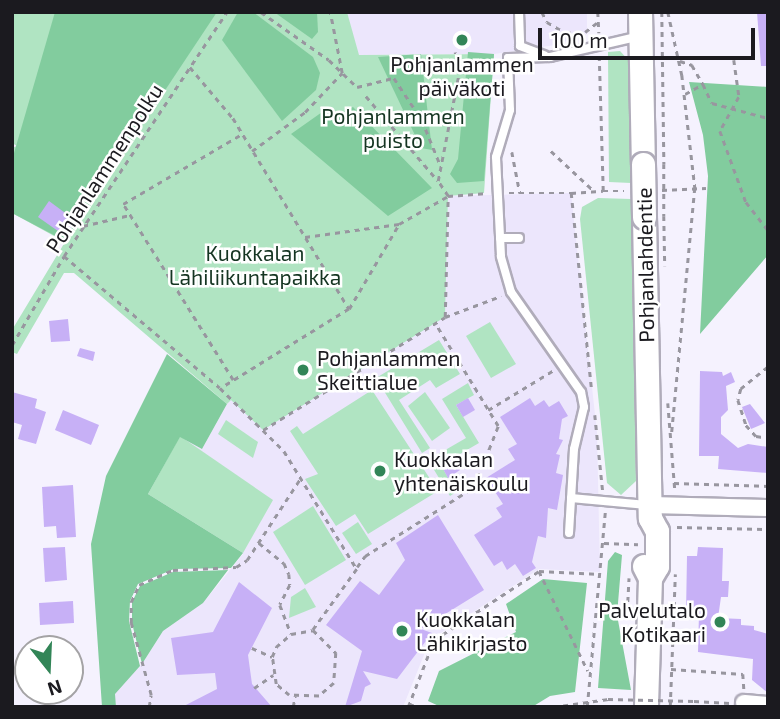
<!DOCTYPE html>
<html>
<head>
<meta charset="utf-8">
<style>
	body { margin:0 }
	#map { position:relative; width:780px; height:719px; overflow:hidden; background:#f5f2fe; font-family:"Exo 2",sans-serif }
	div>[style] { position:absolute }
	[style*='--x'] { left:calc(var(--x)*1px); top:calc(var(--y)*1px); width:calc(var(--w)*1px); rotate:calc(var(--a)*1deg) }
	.built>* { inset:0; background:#ece6fc }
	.green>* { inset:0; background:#b0e4c2 }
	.forest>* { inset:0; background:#82cc9e }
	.building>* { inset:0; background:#c7b0f6 }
	.path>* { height:2.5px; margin-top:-1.25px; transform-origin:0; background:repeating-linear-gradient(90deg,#98969f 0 5px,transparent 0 10px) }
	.roads { filter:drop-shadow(2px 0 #b0acba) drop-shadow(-2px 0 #b0acba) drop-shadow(0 2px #b0acba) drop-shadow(0 -2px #b0acba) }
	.lane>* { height:8px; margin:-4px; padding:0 4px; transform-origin:4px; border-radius:4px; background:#fff }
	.street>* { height:16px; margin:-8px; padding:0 8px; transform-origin:8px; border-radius:8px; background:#fff }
	.secondary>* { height:23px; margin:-11.5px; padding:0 11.5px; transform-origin:11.5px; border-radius:11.5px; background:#fff }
	.path-bridge>* { height:2.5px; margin-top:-1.25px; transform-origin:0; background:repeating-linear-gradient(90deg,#98969f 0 5px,transparent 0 10px) }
	.bridges { filter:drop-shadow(2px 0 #b0acba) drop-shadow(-2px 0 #b0acba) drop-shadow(0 2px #b0acba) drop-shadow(0 -2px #b0acba) }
	.secondary-bridge>* { height:23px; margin:-11.5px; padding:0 11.5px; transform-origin:11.5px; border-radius:11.5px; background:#fff }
	.dots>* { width:19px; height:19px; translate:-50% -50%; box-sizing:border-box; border:4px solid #fff; border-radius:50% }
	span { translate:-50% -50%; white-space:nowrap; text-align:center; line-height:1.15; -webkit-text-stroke:5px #fff; paint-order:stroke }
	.poi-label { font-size:21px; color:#1b1a1f }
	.left { translate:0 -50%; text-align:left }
	.right { translate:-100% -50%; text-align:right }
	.park-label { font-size:21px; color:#153522 }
	.street-label { font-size:21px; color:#1b1a1f }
	.frame { position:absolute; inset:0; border:14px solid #1b1a1f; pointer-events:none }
	.north { position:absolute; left:14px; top:635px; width:70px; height:70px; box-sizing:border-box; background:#fff; border:2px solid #a4a3a5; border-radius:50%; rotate:162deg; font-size:19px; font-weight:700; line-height:28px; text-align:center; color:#1b1a1f }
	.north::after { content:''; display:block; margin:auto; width:24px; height:32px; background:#328557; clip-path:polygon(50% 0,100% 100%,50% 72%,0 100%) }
	.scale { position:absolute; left:538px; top:28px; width:217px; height:32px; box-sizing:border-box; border:4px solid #1b1a1f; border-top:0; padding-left:9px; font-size:21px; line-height:24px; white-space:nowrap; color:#1b1a1f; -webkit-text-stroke:5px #fff; paint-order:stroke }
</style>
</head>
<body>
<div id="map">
	<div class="built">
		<div style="clip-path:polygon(347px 12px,587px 12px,587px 34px,555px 45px,494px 54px,358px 55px)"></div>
		<div style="clip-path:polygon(571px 193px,597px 433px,600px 572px,539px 569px,430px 640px,403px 707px,116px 707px,114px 694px,142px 664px,163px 631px,203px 603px,243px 554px,180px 436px,202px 449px,230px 399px,445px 317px,448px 196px)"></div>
	</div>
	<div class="green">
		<div style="clip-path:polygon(12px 12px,347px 12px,359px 55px,494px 54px,484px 193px,448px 196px,445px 317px,263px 430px,231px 400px,227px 404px,74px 273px,64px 273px,17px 354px,12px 352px,12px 330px,65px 242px,12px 213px,12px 148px,17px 146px,12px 143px)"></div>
		<div style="clip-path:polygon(620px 51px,630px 62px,631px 183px,609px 182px,608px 52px)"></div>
		<div style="clip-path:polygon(598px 198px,631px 199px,636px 481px,621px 495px,607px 483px,580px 219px,582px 207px)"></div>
		<div style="clip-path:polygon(490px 322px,516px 364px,491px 378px,466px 336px)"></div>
		<div style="clip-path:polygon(439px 340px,460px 374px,436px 388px,430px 380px,399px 400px,430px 448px,422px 453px,376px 378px)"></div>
		<div style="clip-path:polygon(468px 383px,474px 395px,456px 405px,479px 443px,441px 465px,456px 492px,450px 496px,428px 460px,466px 438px,442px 399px)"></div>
		<div style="clip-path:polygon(372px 390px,438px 491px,368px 534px,355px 514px,336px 526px,305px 479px,318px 474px,290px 431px,297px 426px,303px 434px)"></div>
		<div style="clip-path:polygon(425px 392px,450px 428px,432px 441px,408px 406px)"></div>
		<div style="clip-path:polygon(226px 420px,258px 442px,253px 458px,218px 434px)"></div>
		<div style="clip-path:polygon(180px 436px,273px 500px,243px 553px,148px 494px)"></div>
		<div style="clip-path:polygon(313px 506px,346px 560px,305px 585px,273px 532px)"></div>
		<div style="clip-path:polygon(358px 522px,372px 544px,356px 554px,342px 533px)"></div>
		<div style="clip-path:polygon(305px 588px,316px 607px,289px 618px,291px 597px)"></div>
	</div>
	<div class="forest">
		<div style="clip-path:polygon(55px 12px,217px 12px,65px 241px,12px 213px,12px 160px)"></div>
		<div style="clip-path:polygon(238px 12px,253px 12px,313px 57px,320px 73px,316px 90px,282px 121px,222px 40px)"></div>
		<div style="clip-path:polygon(274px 12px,317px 12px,318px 32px,312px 39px)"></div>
		<div style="clip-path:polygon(468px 52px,494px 54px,484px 181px,457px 183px,450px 174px,458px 159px)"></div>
		<div style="clip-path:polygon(421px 54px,432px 150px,421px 148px,378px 57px)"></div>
		<div style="clip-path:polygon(689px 82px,768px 87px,768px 255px,700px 334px,708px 176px,703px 135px)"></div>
		<div style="clip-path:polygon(353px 107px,432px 188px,388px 216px,291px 134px,325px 110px,340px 113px)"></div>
		<div style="clip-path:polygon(167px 354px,227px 404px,202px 449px,180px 437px,148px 494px,243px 553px,231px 568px,174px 569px,138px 584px,130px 601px,129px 621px,140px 666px,115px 694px,116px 707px,102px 707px,91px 544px,106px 476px)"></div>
		<div style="clip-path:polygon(615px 552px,622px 555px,617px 615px,631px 690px,598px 688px,608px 561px)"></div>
		<div style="clip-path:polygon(228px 570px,203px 603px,163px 631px,142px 664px,132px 623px,132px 602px,140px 586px,173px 572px)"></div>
		<div style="clip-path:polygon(543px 579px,587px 583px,575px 692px,550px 696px,532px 707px,441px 707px,428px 701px,439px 671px,516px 632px,506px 604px)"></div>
	</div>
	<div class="building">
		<div style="clip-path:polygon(757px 12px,768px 12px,768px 66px,761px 66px)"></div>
		<div style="clip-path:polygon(49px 201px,76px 221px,65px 236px,38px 217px)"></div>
		<div style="clip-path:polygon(68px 319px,70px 341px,51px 342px,49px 321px)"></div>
		<div style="clip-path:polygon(80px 348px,95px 352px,93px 361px,77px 356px)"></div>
		<div style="clip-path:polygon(700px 371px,722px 372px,723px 376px,731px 372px,735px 382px,726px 386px,728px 410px,721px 417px,721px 434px,738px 448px,748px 444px,768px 447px,768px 473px,718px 469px,719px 456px,699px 456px)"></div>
		<div style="clip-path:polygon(12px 392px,37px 399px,35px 408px,46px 412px,36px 444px,18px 439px,22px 425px,12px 422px)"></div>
		<div style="clip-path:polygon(468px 398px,475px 410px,463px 417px,456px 405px)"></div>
		<div style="clip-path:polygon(530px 398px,535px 406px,544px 400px,549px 407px,559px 401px,568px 416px,562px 419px,559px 439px,563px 440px,556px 454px,560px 455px,556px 473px,563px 475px,557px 510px,548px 508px,546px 538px,538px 536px,532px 562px,536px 568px,523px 576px,515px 564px,507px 570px,502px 561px,494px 566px,474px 535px,502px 517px,496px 508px,503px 504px,486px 478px,515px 460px,508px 449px,517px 444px,500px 417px)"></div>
		<div style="clip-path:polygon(750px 404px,765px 423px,751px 429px,742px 407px)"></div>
		<div style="clip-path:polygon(63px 410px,99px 425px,91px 445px,55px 430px)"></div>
		<div style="clip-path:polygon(453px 458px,460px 470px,448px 478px,441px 465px)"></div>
		<div style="clip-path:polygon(73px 485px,76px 537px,57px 538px,56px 526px,44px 527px,42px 487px)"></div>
		<div style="clip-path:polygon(438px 515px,484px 590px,421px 629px,432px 633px,397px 679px,363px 671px,371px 684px,365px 687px,361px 701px,345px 707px,362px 651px,326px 625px,360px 581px,379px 595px,405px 560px,396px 543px)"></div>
		<div style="clip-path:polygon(65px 547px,67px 580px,45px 582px,43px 548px)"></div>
		<div style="clip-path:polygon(698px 547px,723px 548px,722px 581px,729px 581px,728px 597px,721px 597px,718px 618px,741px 619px,741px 625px,754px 626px,754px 630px,768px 634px,768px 693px,752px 680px,753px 659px,698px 652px,699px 613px,686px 613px,687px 556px,697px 556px)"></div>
		<div style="clip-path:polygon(239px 582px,272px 608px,248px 655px,252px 684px,272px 707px,182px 707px,217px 689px,215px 673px,177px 675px,171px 638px,213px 632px)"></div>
		<div style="clip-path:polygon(73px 601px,74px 623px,40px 625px,39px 603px)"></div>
	</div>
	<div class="path">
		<div style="--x:261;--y:12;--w:83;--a:35.2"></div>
		<div style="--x:329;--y:60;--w:39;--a:44"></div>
		<div style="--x:357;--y:87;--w:38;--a:-14"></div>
		<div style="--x:394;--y:78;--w:50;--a:56.3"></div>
		<div style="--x:422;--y:120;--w:48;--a:67.8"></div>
		<div style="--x:542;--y:12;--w:11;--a:63"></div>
		<div style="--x:547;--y:22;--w:22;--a:30"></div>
		<div style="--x:566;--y:33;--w:19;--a:-3"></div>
		<div style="--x:585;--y:32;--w:18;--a:-38"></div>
		<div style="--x:598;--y:12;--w:21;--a:87"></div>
		<div style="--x:662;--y:12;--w:152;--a:89.2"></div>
		<div style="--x:668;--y:12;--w:65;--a:77.5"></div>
		<div style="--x:682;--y:75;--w:114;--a:83.4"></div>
		<div style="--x:695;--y:188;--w:246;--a:95.4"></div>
		<div style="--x:734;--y:60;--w:37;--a:82"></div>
		<div style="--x:739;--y:97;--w:39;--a:119"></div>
		<div style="--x:720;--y:131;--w:76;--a:69.9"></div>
		<div style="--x:746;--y:202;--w:36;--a:52"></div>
		<div style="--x:680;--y:61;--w:13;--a:18"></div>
		<div style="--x:692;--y:65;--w:22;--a:60"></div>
		<div style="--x:190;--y:67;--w:67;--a:49.9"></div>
		<div style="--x:233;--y:118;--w:223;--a:58.7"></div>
		<div style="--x:349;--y:309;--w:150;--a:148.3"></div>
		<div style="--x:685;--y:94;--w:21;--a:-29"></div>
		<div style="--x:703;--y:84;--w:21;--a:65"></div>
		<div style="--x:712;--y:103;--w:58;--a:15"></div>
		<div style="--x:366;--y:96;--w:111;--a:49.7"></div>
		<div style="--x:252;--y:151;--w:66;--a:-36.3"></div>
		<div style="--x:305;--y:112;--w:54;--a:-46.5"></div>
		<div style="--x:342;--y:73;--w:62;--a:-101.1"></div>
		<div style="--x:551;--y:151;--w:59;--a:42.9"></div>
		<div style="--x:512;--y:152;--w:42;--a:79"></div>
		<div style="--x:662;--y:190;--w:44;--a:-2.6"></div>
		<div style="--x:603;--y:191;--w:21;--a:0"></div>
		<div style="--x:509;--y:193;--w:62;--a:0"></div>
		<div style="--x:664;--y:216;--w:50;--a:88.9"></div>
		<div style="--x:83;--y:226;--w:48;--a:-13.2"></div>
		<div style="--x:305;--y:237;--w:95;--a:-7.9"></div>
		<div style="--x:399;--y:224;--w:56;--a:-29.7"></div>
		<div style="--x:448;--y:196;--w:18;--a:-124"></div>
		<div style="--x:438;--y:181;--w:110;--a:-79"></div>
		<div style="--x:459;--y:73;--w:21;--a:-101"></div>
		<div style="--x:64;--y:256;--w:204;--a:40.2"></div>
		<div style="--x:220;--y:388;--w:90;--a:44.5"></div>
		<div style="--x:284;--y:451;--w:139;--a:58.3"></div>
		<div style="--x:357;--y:569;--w:75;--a:125.8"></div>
		<div style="--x:313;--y:630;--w:33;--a:45"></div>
		<div style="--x:336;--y:653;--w:30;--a:94"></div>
		<div style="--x:334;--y:683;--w:20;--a:139"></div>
		<div style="--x:319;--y:696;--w:30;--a:-178"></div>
		<div style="--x:289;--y:695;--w:17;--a:-140"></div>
		<div style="--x:276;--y:684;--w:27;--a:-98"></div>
		<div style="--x:272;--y:657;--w:11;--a:-68"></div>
		<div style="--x:276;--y:647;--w:20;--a:-41"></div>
		<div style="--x:291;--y:634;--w:22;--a:-10"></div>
		<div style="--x:349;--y:309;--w:99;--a:-59.5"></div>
		<div style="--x:445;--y:317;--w:60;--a:-20.6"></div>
		<div style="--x:12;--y:345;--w:103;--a:-59.7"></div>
		<div style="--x:64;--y:256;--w:293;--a:-56.3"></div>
		<div style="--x:768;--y:367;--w:35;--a:141"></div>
		<div style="--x:741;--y:389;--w:11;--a:105"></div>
		<div style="--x:738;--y:400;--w:26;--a:72"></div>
		<div style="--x:746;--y:425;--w:15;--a:48"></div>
		<div style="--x:756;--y:436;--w:12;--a:9"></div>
		<div style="--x:233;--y:380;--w:208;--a:-122"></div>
		<div style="--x:123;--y:204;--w:138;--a:-30.5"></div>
		<div style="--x:591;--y:387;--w:195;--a:-95.9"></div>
		<div style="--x:571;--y:193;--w:32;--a:-4"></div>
		<div style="--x:603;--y:191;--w:133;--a:-91.7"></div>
		<div style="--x:668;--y:403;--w:87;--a:85.4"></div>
		<div style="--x:488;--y:410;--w:77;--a:-31.2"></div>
		<div style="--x:595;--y:415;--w:77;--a:84.1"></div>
		<div style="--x:263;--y:430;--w:214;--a:-31.8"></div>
		<div style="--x:445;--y:317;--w:121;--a:-88.6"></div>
		<div style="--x:448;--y:196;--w:40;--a:-4.3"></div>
		<div style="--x:674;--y:483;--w:94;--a:1.8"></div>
		<div style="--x:677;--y:527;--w:91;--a:1.3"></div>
		<div style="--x:259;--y:543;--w:32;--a:39"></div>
		<div style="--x:284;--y:563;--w:12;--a:66"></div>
		<div style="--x:289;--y:574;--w:11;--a:85"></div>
		<div style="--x:290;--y:585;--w:22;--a:117"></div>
		<div style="--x:280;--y:605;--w:31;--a:69"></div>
		<div style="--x:604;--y:543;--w:34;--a:2"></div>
		<div style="--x:357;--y:567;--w:14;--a:-54"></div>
		<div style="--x:365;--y:556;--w:129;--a:-32.3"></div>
		<div style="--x:474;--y:487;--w:66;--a:-68.5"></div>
		<div style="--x:498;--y:426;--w:121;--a:-121.5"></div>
		<div style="--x:539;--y:571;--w:111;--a:63.9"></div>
		<div style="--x:627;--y:612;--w:34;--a:-87"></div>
		<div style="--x:252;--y:648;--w:22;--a:24"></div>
		<div style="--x:671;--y:669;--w:72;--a:4"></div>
		<div style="--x:743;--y:674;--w:15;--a:86"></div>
		<div style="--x:254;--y:688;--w:23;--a:-34"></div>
		<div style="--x:694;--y:701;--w:36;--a:3"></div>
		<div style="--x:409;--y:704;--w:10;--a:17"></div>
		<div style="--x:149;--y:707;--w:12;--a:-81"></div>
		<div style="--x:151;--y:695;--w:75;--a:-105.5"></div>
		<div style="--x:131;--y:623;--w:21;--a:-90"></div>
		<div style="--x:131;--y:602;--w:19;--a:-65"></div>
		<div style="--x:139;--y:585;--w:37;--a:-24"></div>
		<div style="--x:173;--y:570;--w:63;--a:-2.7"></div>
		<div style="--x:236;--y:567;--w:13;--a:-32"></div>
		<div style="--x:247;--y:560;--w:97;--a:-56.8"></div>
		<div style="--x:293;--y:707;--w:11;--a:-80"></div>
		<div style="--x:408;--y:707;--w:72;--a:-68.8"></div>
		<div style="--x:434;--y:640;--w:126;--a:-33.3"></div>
		<div style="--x:539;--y:571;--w:62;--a:2.8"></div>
		<div style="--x:553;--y:707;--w:56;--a:-8.3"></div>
		<div style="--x:587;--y:707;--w:196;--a:-84.7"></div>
		<div style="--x:670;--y:707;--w:133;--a:-87.8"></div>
	</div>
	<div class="roads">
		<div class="lane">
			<div style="--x:519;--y:12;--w:34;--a:88"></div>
			<div style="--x:520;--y:46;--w:26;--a:21"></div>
			<div style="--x:500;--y:238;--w:19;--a:0"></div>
			<div style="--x:571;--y:498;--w:76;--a:5.3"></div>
			<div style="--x:569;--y:533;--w:84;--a:-86.6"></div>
			<div style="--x:574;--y:449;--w:43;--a:-76.6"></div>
			<div style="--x:584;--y:407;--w:15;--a:-101"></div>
			<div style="--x:581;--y:392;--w:122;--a:-125"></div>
			<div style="--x:511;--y:292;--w:37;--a:-106"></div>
			<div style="--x:501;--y:256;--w:99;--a:-92.9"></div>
			<div style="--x:496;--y:157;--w:49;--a:-73.4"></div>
			<div style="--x:510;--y:110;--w:52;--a:-92.2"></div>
			<div style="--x:508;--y:58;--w:42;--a:-1.4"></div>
			<div style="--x:550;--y:57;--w:92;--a:-13.1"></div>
		</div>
		<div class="street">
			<div style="--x:650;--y:505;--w:118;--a:1.5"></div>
			<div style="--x:744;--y:703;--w:24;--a:5"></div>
		</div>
		<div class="secondary">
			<div style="--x:640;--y:12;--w:152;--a:88.9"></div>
			<div style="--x:644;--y:217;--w:301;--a:88.9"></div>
			<div style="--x:650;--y:518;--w:15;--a:62"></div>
			<div style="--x:657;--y:531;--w:35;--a:90"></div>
			<div style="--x:657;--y:566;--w:14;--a:120"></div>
			<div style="--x:644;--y:566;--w:13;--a:63"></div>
			<div style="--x:650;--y:578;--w:129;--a:91.8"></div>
		</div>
	</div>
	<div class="path-bridge">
		<div style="--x:664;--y:164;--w:52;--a:90"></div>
		<div style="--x:608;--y:699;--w:86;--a:1.3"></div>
	</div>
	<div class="bridges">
		<div class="secondary-bridge">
			<div style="--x:643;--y:164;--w:53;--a:88.9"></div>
		</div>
	</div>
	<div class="dots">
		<div style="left:462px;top:40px;background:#328557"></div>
		<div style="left:303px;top:370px;background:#328557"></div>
		<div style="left:380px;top:471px;background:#328557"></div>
		<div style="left:720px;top:622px;background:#328557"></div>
		<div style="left:402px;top:631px;background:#328557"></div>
	</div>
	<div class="poi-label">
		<span style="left:462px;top:76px">Pohjanlammen<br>päiväkoti</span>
		<span class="left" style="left:317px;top:370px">Pohjanlammen<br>Skeittialue</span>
		<span class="left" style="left:394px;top:471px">Kuokkalan<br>yhtenäiskoulu</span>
		<span class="right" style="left:706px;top:622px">Palvelutalo<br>Kotikaari</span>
		<span class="left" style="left:416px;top:631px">Kuokkalan<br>Lähikirjasto</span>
	</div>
	<div class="park-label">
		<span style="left:393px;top:128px">Pohjanlammen<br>puisto</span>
		<span style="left:255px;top:265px">Kuokkalan<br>Lähiliikuntapaikka</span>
	</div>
	<div class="street-label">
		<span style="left:104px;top:168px;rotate:-57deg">Pohjanlammenpolku</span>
		<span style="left:645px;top:265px;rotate:-91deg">Pohjanlahdentie</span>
	</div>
	<div class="frame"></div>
	<div class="north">N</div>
	<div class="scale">100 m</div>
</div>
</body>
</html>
